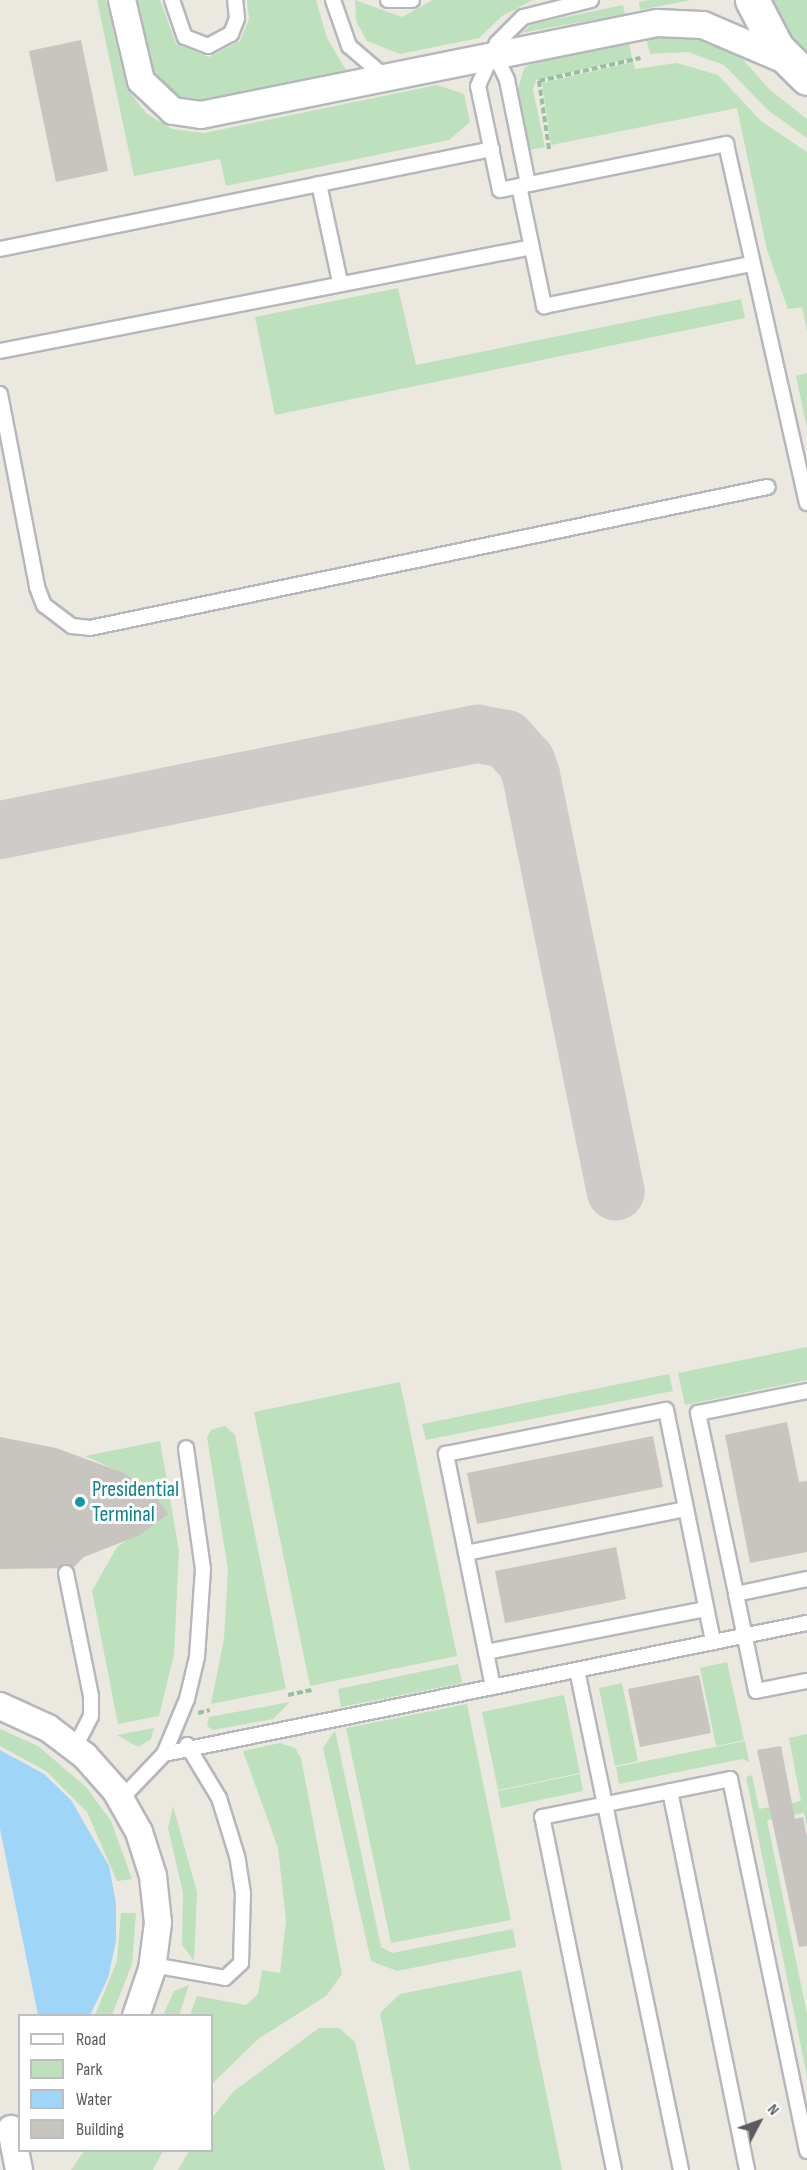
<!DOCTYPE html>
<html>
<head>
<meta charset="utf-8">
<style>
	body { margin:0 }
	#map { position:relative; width:807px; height:2170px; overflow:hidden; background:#ebe8df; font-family:"Sofia Sans Condensed",sans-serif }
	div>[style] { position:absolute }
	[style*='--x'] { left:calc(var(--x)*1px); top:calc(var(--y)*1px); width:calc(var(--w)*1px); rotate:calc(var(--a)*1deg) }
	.green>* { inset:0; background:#bde1bc }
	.water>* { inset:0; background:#a0d5fa }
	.taxiway>* { height:58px; margin:-29px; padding:0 29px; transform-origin:29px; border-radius:29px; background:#ceccc8 }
	.building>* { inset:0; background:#c8c4bf }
	.path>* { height:4px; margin-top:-2px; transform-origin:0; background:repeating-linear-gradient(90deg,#96c1a1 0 6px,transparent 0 9px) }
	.roads { filter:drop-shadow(2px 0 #b5b7bc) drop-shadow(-2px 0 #b5b7bc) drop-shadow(0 2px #b5b7bc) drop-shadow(0 -2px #b5b7bc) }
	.lane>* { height:14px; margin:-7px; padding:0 7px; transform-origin:7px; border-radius:7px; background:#fff }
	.street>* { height:26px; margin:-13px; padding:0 13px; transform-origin:13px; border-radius:13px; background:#fff }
	.secondary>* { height:33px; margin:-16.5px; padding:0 16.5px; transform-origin:16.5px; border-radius:16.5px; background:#fff }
	.dots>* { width:16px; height:16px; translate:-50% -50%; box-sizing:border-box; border:3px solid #fff; border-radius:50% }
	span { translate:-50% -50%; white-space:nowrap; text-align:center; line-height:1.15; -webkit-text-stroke:6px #fff; paint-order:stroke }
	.culture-label { font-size:22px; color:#0d838f }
	.left { translate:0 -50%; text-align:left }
	.legend { position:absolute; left:18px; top:2014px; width:195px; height:138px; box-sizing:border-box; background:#fff; border:2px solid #bcbebf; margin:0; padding:8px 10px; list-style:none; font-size:18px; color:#585c60 }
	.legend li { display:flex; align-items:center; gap:12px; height:30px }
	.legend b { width:30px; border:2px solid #bcbebf }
	.north { position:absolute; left:729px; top:2092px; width:60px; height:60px; -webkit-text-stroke:4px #fff; paint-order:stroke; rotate:49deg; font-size:16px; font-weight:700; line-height:24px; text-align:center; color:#585c60 }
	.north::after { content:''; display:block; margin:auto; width:21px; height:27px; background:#585c60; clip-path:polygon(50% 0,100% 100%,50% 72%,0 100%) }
</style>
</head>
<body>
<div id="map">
	<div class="green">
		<div style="clip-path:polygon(97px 0,106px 0,127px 89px,146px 113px,172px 129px,204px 133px,437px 85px,464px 94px,470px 122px,449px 140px,226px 186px,220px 159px,134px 176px)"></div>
		<div style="clip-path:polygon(134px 0,160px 0,176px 44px,209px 57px,240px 41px,249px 19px,247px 0,316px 0,327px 38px,346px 70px,204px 101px,181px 100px,153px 79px)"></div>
		<div style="clip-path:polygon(355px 0,402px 17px,433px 0,533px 0,502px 16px,479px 38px,400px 54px,367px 41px,356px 21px)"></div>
		<div style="clip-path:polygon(648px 0,691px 0,640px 10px,639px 2px)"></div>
		<div style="clip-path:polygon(772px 0,807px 0,807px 54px,792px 37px)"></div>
		<div style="clip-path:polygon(623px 5px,625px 14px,521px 33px,532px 24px)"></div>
		<div style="clip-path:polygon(666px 35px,706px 40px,739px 55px,770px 90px,807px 119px,807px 138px,769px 111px,724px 65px,688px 52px,650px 54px,646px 38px)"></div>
		<div style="clip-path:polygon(629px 42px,632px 58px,536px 80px,533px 90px,545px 147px,529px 150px,517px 92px,524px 68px,542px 59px)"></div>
		<div style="clip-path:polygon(633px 62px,635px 69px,677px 63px,718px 75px,761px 121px,807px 152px,807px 331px,802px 307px,788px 309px,767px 250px,737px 108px,551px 145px,542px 83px)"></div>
		<div style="clip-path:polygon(398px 288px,416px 365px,741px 299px,745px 318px,275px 415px,255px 317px)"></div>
		<div style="clip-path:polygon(807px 373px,807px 429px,796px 376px)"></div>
		<div style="clip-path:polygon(807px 1347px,807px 1380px,685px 1405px,678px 1373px)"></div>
		<div style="clip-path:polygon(669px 1374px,673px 1391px,426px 1440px,422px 1424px)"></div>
		<div style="clip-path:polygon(400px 1382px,457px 1656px,310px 1686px,254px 1412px)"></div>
		<div style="clip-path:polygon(225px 1426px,235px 1435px,286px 1689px,211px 1704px,224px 1639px,228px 1570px,207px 1437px,211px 1430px)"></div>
		<div style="clip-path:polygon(160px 1441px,179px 1551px,174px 1654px,159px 1716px,118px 1724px,92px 1591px,117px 1547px,167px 1513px,142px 1482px,85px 1456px)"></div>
		<div style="clip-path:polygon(727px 1662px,744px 1740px,716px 1746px,700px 1668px)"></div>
		<div style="clip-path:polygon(458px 1664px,462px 1683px,341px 1707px,338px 1689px)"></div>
		<div style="clip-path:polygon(622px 1683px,638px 1761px,615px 1766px,599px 1688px)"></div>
		<div style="clip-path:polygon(564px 1695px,580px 1773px,498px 1790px,482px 1712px)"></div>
		<div style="clip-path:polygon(290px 1702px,273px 1719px,213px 1730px,207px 1726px,209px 1717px)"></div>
		<div style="clip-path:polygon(467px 1704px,511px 1920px,391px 1943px,346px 1728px)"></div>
		<div style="clip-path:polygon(154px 1728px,151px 1739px,138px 1747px,117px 1735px)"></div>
		<div style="clip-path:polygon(0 1729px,38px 1746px,86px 1787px,111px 1821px,132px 1879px,117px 1881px,87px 1812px,46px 1771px,0 1746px)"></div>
		<div style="clip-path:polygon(335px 1730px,381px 1947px,392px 1953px,513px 1929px,516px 1947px,397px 1971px,371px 1961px,323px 1748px)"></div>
		<div style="clip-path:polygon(807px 1734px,807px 1828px,804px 1813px,767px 1820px,807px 2014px,807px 2076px,746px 1777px,752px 1775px,759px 1809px,801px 1801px,789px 1738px)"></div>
		<div style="clip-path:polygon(745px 1741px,749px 1762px,742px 1759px,619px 1784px,616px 1767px)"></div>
		<div style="clip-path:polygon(280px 1743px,295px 1748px,301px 1758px,342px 1974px,326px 1996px,258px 2039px,212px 2084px,212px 2016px,190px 2015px,197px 1996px,246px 2005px,258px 1994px,262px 1970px,280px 1973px,286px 1921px,278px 1848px,243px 1751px)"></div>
		<div style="clip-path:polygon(580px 1774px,583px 1791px,501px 1808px,498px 1791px)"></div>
		<div style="clip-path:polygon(173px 1806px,197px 1892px,194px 1961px,182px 1945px,183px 1893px,168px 1828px)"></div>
		<div style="clip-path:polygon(121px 1913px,136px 1913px,132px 1964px,112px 2015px,95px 2015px,117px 1961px)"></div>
		<div style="clip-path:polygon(521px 1970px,562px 2170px,410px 2170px,380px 2013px,400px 1994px)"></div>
		<div style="clip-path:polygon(189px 1985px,179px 2015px,163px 2015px,174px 1991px)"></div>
		<div style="clip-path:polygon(319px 2028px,339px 2028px,355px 2042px,385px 2170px,178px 2170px,189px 2151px,212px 2150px,212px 2118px,234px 2091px)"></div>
		<div style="clip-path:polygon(84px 2151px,84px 2150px,163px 2151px,153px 2170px,71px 2170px)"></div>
	</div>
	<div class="water">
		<div style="clip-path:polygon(0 1750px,44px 1774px,71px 1800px,109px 1866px,116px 1903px,116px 1941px,108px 1978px,90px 2015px,38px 2015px,0 1829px)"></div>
	</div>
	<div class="taxiway">
		<div style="--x:0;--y:830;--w:488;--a:-11.4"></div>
		<div style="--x:478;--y:734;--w:28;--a:10"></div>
		<div style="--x:506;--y:739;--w:30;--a:48"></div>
		<div style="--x:526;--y:761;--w:15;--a:70"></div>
		<div style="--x:531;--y:775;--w:425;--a:78.5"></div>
	</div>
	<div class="building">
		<div style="clip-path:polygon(81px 40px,108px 171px,56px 182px,29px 51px)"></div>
		<div style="clip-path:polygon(787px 1422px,799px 1482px,807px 1481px,807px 1552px,750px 1563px,725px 1435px)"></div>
		<div style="clip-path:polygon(653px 1436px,663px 1487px,477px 1524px,467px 1473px)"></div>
		<div style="clip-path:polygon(0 1437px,56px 1448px,124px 1473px,151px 1490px,168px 1514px,140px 1535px,84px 1557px,73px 1568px,0 1569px)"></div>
		<div style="clip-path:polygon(616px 1547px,626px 1599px,505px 1623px,495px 1571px)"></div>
		<div style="clip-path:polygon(699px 1675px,711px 1733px,640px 1747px,628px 1689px)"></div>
		<div style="clip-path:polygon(781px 1746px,795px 1819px,803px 1817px,807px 1837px,807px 1946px,799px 1947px,757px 1750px)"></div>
	</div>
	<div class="path">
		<div style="--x:549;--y:149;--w:69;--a:-98.4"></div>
		<div style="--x:539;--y:81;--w:104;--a:-12.8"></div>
		<div style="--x:288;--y:1695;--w:24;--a:-12"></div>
		<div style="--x:198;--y:1713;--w:12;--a:-14"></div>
	</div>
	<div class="roads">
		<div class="lane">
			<div style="--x:172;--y:0;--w:39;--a:71"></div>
			<div style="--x:185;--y:37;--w:25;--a:21"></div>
			<div style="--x:208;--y:46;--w:26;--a:-28"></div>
			<div style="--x:231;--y:34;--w:17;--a:-69"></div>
			<div style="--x:237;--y:18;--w:18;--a:-96"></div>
			<div style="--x:333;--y:0;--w:49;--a:70.8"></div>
			<div style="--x:349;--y:46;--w:48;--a:40.7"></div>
			<div style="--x:388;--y:0;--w:24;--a:0"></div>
			<div style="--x:591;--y:0;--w:70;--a:166"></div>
			<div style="--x:523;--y:17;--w:37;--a:135"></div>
			<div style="--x:497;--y:43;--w:47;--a:113.8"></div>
			<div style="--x:478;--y:86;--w:106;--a:78.1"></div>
			<div style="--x:500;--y:190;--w:231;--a:-11.5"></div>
			<div style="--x:726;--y:144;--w:368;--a:77.3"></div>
			<div style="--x:495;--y:55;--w:28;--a:64"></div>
			<div style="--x:507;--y:80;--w:106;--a:78.6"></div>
			<div style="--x:319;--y:184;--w:100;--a:77.9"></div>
			<div style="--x:519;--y:186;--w:123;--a:78.2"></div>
			<div style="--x:544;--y:306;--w:211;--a:-11.5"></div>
			<div style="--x:0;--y:249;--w:502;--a:-11.49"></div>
			<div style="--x:0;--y:351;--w:542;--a:-11.06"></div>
			<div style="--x:0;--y:394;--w:197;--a:79.1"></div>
			<div style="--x:37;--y:587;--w:19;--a:69"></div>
			<div style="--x:44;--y:605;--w:35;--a:37"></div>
			<div style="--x:72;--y:626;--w:18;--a:6"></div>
			<div style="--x:90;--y:628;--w:692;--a:-11.76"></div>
			<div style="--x:807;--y:1391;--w:111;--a:168.6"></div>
			<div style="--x:698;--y:1413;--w:185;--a:78.1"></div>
			<div style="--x:736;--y:1594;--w:73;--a:-11.9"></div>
			<div style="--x:466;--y:1553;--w:224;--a:-11.3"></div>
			<div style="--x:66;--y:1573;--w:126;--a:78.5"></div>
			<div style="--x:91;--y:1696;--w:20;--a:90"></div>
			<div style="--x:91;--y:1716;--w:35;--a:117"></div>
			<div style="--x:736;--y:1594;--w:99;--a:78.3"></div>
			<div style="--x:756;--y:1691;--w:52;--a:-11.1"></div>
			<div style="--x:486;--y:1652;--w:224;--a:-11.1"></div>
			<div style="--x:577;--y:1670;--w:511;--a:78.25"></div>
			<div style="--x:493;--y:1687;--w:238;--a:-101.4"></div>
			<div style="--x:446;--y:1454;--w:224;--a:-11.3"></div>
			<div style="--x:666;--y:1410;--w:237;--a:78.5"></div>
			<div style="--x:164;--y:1754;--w:656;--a:-11.52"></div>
			<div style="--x:670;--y:1791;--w:387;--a:78.5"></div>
			<div style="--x:121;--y:1799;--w:62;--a:-46.3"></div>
			<div style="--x:164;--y:1754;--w:60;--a:-67.3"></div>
			<div style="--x:187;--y:1699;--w:43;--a:-76.6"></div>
			<div style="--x:197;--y:1657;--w:88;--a:-86.1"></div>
			<div style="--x:203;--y:1569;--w:122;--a:-98"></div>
			<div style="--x:153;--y:1965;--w:73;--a:10.2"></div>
			<div style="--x:225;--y:1978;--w:22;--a:-43"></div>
			<div style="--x:241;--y:1963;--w:70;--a:-88.4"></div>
			<div style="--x:243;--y:1893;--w:37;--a:-99"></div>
			<div style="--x:237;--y:1856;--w:61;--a:-107.2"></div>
			<div style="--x:219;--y:1798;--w:62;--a:-121.1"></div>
			<div style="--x:614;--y:2170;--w:360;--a:-101.5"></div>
			<div style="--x:542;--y:1817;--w:192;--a:-11.4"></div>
			<div style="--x:730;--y:1779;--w:380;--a:78.3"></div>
		</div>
		<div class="street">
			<div style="--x:122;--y:0;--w:83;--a:76.8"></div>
			<div style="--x:141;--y:81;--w:44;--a:43.2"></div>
			<div style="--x:173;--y:111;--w:28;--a:8"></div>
			<div style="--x:201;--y:115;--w:465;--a:-11.4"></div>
			<div style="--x:657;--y:23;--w:46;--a:2.5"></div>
			<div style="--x:703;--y:25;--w:89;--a:23.1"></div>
			<div style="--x:0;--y:1706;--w:53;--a:24.6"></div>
			<div style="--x:48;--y:1728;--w:46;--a:37.1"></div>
			<div style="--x:85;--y:1756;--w:47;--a:48.5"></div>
			<div style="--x:116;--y:1791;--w:47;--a:60.7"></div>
			<div style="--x:139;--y:1832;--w:46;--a:72.3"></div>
			<div style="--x:153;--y:1876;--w:47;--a:83.9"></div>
			<div style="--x:158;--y:1923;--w:46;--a:97.4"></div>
			<div style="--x:152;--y:1969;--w:50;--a:108.8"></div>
			<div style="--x:11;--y:2129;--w:42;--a:79"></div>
		</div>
		<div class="secondary">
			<div style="--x:752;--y:0;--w:54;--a:62.5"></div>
			<div style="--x:777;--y:48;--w:42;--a:45"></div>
		</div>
	</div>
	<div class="dots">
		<div style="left:80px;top:1502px;background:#0f9aa8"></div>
	</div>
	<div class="culture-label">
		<span class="left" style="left:92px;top:1502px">Presidential<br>Terminal</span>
	</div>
	<ul class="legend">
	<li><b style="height:8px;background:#fff"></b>Road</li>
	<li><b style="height:16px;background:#bde1bc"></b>Park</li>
	<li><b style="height:16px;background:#a0d5fa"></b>Water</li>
	<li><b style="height:16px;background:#c8c4bf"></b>Building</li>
	</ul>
	<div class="north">N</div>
</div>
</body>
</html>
